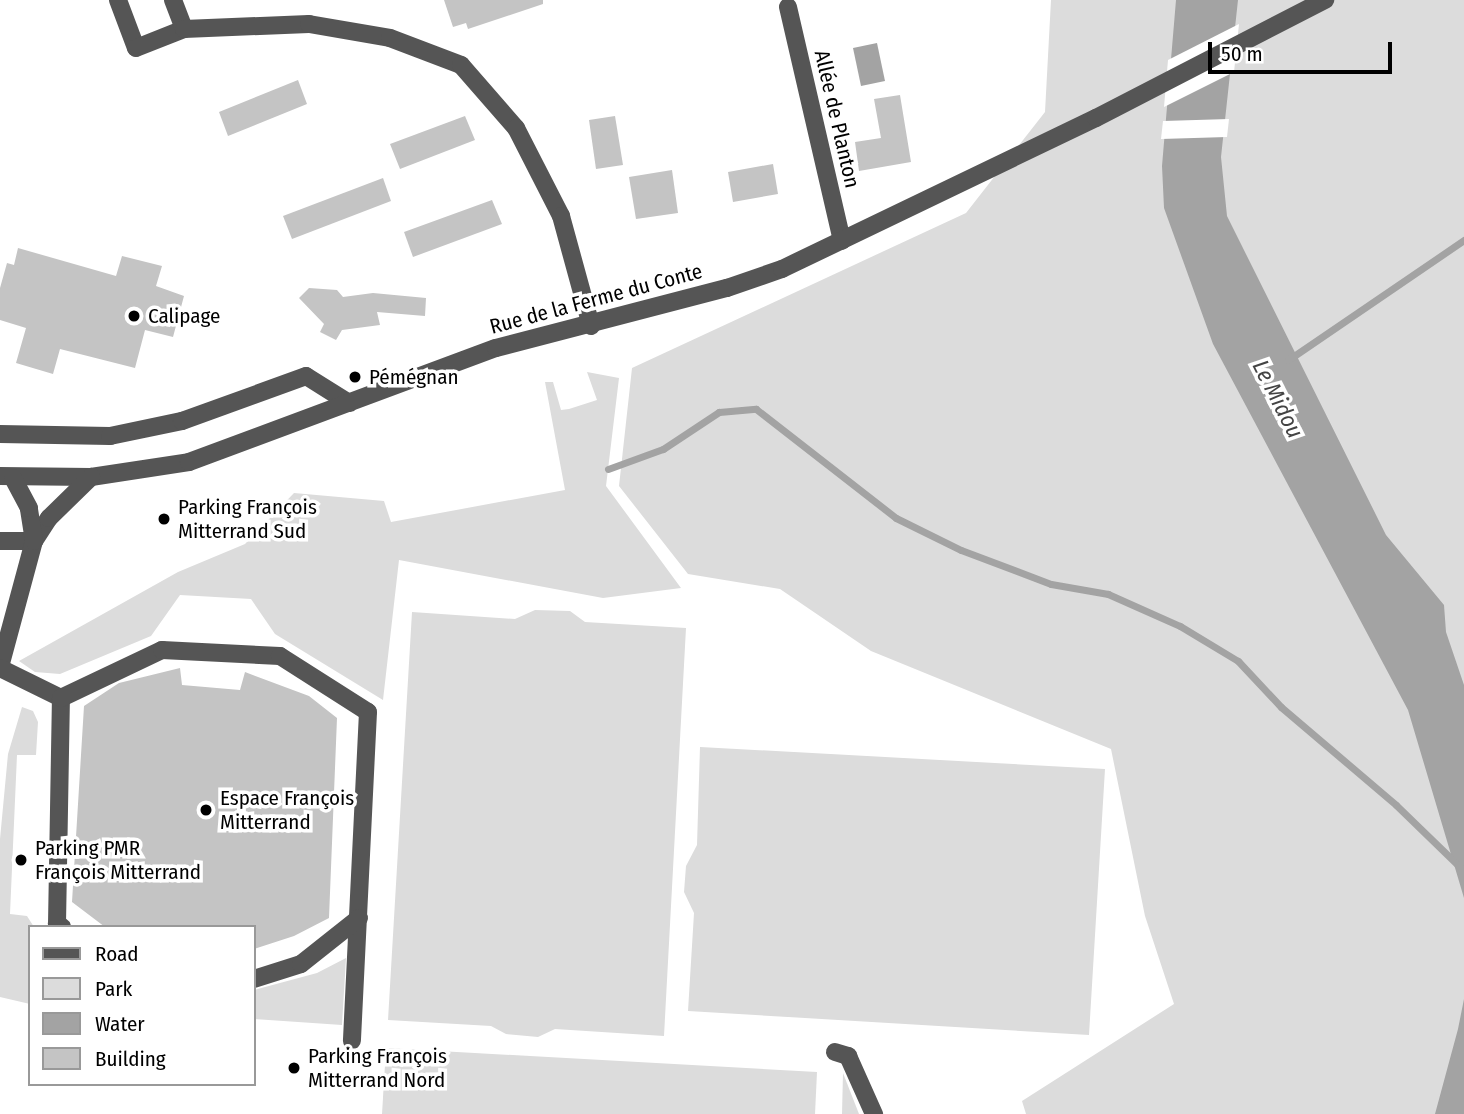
<!DOCTYPE html>
<html>
<head>
<meta charset="utf-8">
<style>
	body { margin:0 }
	#map { position:relative; width:1464px; height:1114px; overflow:hidden; background:#fff; font-family:"Fira Sans Condensed",sans-serif }
	div>[style] { position:absolute }
	[style*='--x'] { left:calc(var(--x)*1px); top:calc(var(--y)*1px); width:calc(var(--w)*1px); rotate:calc(var(--a)*1deg) }
	.green>* { inset:0; background:#dcdcdc }
	.water>* { inset:0; background:#a3a3a3 }
	.pier>* { inset:0; background:#fff }
	.stream>* { height:7px; margin:-3.5px; padding:0 3.5px; transform-origin:3.5px; border-radius:3.5px; background:#a3a3a3 }
	.building>* { inset:0; background:#c4c4c4 }
	.minor>* { height:18px; margin:-9px; padding:0 9px; transform-origin:9px; border-radius:9px; background:#555 }
	.dots>* { width:19px; height:19px; translate:-50% -50%; box-sizing:border-box; border:4px solid #fff; border-radius:50% }
	span { translate:-50% -50%; white-space:nowrap; text-align:center; line-height:1.15; -webkit-text-stroke:7px #fff; paint-order:stroke }
	.street-label { font-size:21px; color:#000 }
	.poi-label { font-size:21px; color:#000 }
	.left { translate:0 -50%; text-align:left }
	.water-label { font-size:23px; color:#444; font-style:italic }
	.legend { position:absolute; left:28px; top:925px; width:228px; height:161px; box-sizing:border-box; background:#fff; border:2px solid #999; margin:0; padding:9px 12px; list-style:none; font-size:21px; color:#000 }
	.legend li { display:flex; align-items:center; gap:14px; height:35px }
	.legend b { width:35px; border:2px solid #999 }
	.scale { position:absolute; left:1208px; top:42px; width:184px; height:32px; box-sizing:border-box; border:4px solid #000; border-top:0; padding-left:9px; font-size:21px; line-height:24px; white-space:nowrap; color:#000; -webkit-text-stroke:5px #fff; paint-order:stroke }
</style>
</head>
<body>
<div id="map">
	<div class="green">
		<div style="clip-path:polygon(1051px 0,1464px 0,1464px 1114px,1026px 1114px,1022px 1101px,1174px 1004px,1145px 916px,1111px 749px,871px 651px,780px 589px,688px 574px,619px 486px,632px 368px,966px 213px,1045px 112px)"></div>
		<div style="clip-path:polygon(587px 372px,619px 378px,606px 486px,681px 588px,603px 598px,399px 560px,383px 700px,275px 634px,251px 599px,180px 595px,151px 636px,60px 674px,35px 672px,19px 661px,178px 572px,245px 544px,294px 493px,384px 501px,391px 522px,565px 490px,545px 382px,553px 382px,561px 410px,569px 409px,597px 400px)"></div>
		<div style="clip-path:polygon(535px 610px,570px 611px,585px 622px,686px 628px,664px 1036px,555px 1029px,538px 1037px,506px 1034px,491px 1026px,388px 1020px,412px 612px,515px 619px)"></div>
		<div style="clip-path:polygon(22px 707px,33px 711px,38px 722px,36px 755px,17px 755px,10px 914px,27px 916px,34px 927px,30px 927px,30px 1004px,0 997px,0 839px,8px 754px)"></div>
		<div style="clip-path:polygon(700px 747px,1105px 769px,1089px 1035px,688px 1011px,694px 913px,684px 892px,686px 866px,697px 845px)"></div>
		<div style="clip-path:polygon(346px 958px,342px 1025px,254px 1019px,254px 990px,317px 973px)"></div>
		<div style="clip-path:polygon(386px 1048px,817px 1072px,815px 1114px,382px 1114px)"></div>
		<div style="clip-path:polygon(843px 1073px,859px 1114px,842px 1114px)"></div>
	</div>
	<div class="water">
		<div style="clip-path:polygon(1176px 0,1238px 0,1221px 157px,1227px 216px,1386px 535px,1444px 605px,1446px 632px,1464px 685px,1464px 898px,1408px 710px,1213px 344px,1164px 208px,1162px 166px)"></div>
		<div style="clip-path:polygon(877px 43px,885px 81px,861px 86px,853px 48px)"></div>
		<div style="clip-path:polygon(1464px 999px,1464px 1114px,1435px 1114px,1458px 1029px)"></div>
	</div>
	<div class="pier">
		<div style="clip-path:polygon(1239px 24px,1234px 72px,1164px 107px,1168px 60px)"></div>
		<div style="clip-path:polygon(1229px 119px,1227px 137px,1161px 139px,1163px 121px)"></div>
	</div>
	<div class="stream">
		<div style="--x:1288;--y:360;--w:213;--a:-34.3"></div>
		<div style="--x:608;--y:469;--w:59;--a:-20"></div>
		<div style="--x:663;--y:449;--w:67;--a:-33.5"></div>
		<div style="--x:719;--y:412;--w:37;--a:-5"></div>
		<div style="--x:756;--y:409;--w:177;--a:37.9"></div>
		<div style="--x:896;--y:518;--w:72;--a:26.2"></div>
		<div style="--x:961;--y:550;--w:96;--a:20.7"></div>
		<div style="--x:1051;--y:584;--w:58;--a:10"></div>
		<div style="--x:1108;--y:594;--w:79;--a:24"></div>
		<div style="--x:1180;--y:626;--w:68;--a:31.1"></div>
		<div style="--x:1238;--y:661;--w:63;--a:46.9"></div>
		<div style="--x:1281;--y:707;--w:151;--a:40.4"></div>
		<div style="--x:1396;--y:805;--w:95;--a:44.1"></div>
	</div>
	<div class="building">
		<div style="clip-path:polygon(444px 0,543px 0,543px 4px,468px 29px,466px 23px,453px 27px)"></div>
		<div style="clip-path:polygon(298px 80px,307px 104px,228px 136px,219px 112px)"></div>
		<div style="clip-path:polygon(900px 95px,911px 162px,859px 171px,855px 142px,881px 138px,874px 99px)"></div>
		<div style="clip-path:polygon(465px 116px,475px 140px,400px 169px,390px 144px)"></div>
		<div style="clip-path:polygon(615px 116px,623px 165px,596px 169px,589px 120px)"></div>
		<div style="clip-path:polygon(773px 164px,778px 194px,733px 202px,728px 172px)"></div>
		<div style="clip-path:polygon(672px 170px,678px 213px,636px 219px,629px 177px)"></div>
		<div style="clip-path:polygon(383px 178px,391px 201px,292px 239px,283px 216px)"></div>
		<div style="clip-path:polygon(492px 200px,502px 224px,413px 257px,404px 232px)"></div>
		<div style="clip-path:polygon(18px 248px,116px 276px,122px 256px,162px 266px,156px 286px,184px 296px,173px 337px,145px 330px,135px 368px,60px 349px,53px 374px,16px 363px,26px 328px,0 320px,0 288px,7px 263px,14px 265px)"></div>
		<div style="clip-path:polygon(309px 288px,337px 290px,343px 297px,373px 293px,426px 298px,425px 316px,377px 312px,380px 325px,342px 330px,336px 340px,320px 332px,324px 324px,299px 298px)"></div>
		<div style="clip-path:polygon(180px 668px,182px 685px,240px 690px,245px 672px,309px 696px,337px 718px,329px 918px,294px 936px,254px 949px,254px 927px,105px 927px,72px 902px,84px 706px,119px 683px)"></div>
	</div>
	<div class="minor">
		<div style="--x:118;--y:0;--w:51;--a:69.4"></div>
		<div style="--x:136;--y:48;--w:52;--a:-21.6"></div>
		<div style="--x:173;--y:0;--w:31;--a:69"></div>
		<div style="--x:184;--y:29;--w:125;--a:-2.3"></div>
		<div style="--x:309;--y:24;--w:82;--a:9.8"></div>
		<div style="--x:390;--y:38;--w:76;--a:20.8"></div>
		<div style="--x:461;--y:65;--w:84;--a:48.9"></div>
		<div style="--x:516;--y:128;--w:99;--a:62.9"></div>
		<div style="--x:561;--y:216;--w:114;--a:74.7"></div>
		<div style="--x:788;--y:7;--w:240;--a:77"></div>
		<div style="--x:0;--y:434;--w:110;--a:1"></div>
		<div style="--x:110;--y:436;--w:74;--a:-11.8"></div>
		<div style="--x:182;--y:421;--w:132;--a:-19.9"></div>
		<div style="--x:306;--y:376;--w:51;--a:32.1"></div>
		<div style="--x:0;--y:476;--w:91;--a:0.6"></div>
		<div style="--x:91;--y:477;--w:99;--a:-8.7"></div>
		<div style="--x:189;--y:462;--w:327;--a:-20.4"></div>
		<div style="--x:496;--y:348;--w:239;--a:-14.6"></div>
		<div style="--x:727;--y:288;--w:58;--a:-19.1"></div>
		<div style="--x:782;--y:269;--w:348;--a:-25.7"></div>
		<div style="--x:1096;--y:118;--w:258;--a:-27.3"></div>
		<div style="--x:0;--y:541;--w:34;--a:0"></div>
		<div style="--x:34;--y:541;--w:27;--a:-57"></div>
		<div style="--x:49;--y:518;--w:59;--a:-44.3"></div>
		<div style="--x:0;--y:667;--w:131;--a:-74.9"></div>
		<div style="--x:34;--y:541;--w:33;--a:-99"></div>
		<div style="--x:29;--y:508;--w:34;--a:-118"></div>
		<div style="--x:0;--y:668;--w:68;--a:26.2"></div>
		<div style="--x:62;--y:927;--w:6;--a:-149"></div>
		<div style="--x:57;--y:924;--w:226;--a:-89"></div>
		<div style="--x:61;--y:698;--w:112;--a:-25.4"></div>
		<div style="--x:162;--y:650;--w:118;--a:2.9"></div>
		<div style="--x:280;--y:656;--w:104;--a:32.5"></div>
		<div style="--x:368;--y:712;--w:329;--a:92.8"></div>
		<div style="--x:254;--y:979;--w:49;--a:-17.7"></div>
		<div style="--x:301;--y:964;--w:74;--a:-38.4"></div>
		<div style="--x:835;--y:1052;--w:14;--a:17"></div>
		<div style="--x:848;--y:1056;--w:64;--a:65.9"></div>
	</div>
	<div class="dots">
		<div style="left:134px;top:316px;background:#000"></div>
		<div style="left:355px;top:377px;background:#000"></div>
		<div style="left:164px;top:519px;background:#000"></div>
		<div style="left:206px;top:810px;background:#000"></div>
		<div style="left:21px;top:860px;background:#000"></div>
		<div style="left:294px;top:1068px;background:#000"></div>
	</div>
	<div class="street-label">
		<span style="left:837px;top:119px;rotate:77deg">Allée de Planton</span>
		<span style="left:596px;top:299px;rotate:-15deg">Rue de la Ferme du Conte</span>
	</div>
	<div class="poi-label">
		<span class="left" style="left:148px;top:316px">Calipage</span>
		<span class="left" style="left:369px;top:377px">Pémégnan</span>
		<span class="left" style="left:178px;top:519px">Parking François<br>Mitterrand Sud</span>
		<span class="left" style="left:220px;top:810px">Espace François<br>Mitterrand</span>
		<span class="left" style="left:35px;top:860px">Parking PMR<br>François Mitterrand</span>
		<span class="left" style="left:308px;top:1068px">Parking François<br>Mitterrand Nord</span>
	</div>
	<div class="water-label">
		<span style="left:1278px;top:399px;rotate:63deg">Le Midou</span>
	</div>
	<ul class="legend">
	<li><b style="height:9px;background:#555"></b>Road</li>
	<li><b style="height:19px;background:#dcdcdc"></b>Park</li>
	<li><b style="height:19px;background:#a3a3a3"></b>Water</li>
	<li><b style="height:19px;background:#c4c4c4"></b>Building</li>
	</ul>
	<div class="scale">50 m</div>
</div>
</body>
</html>
